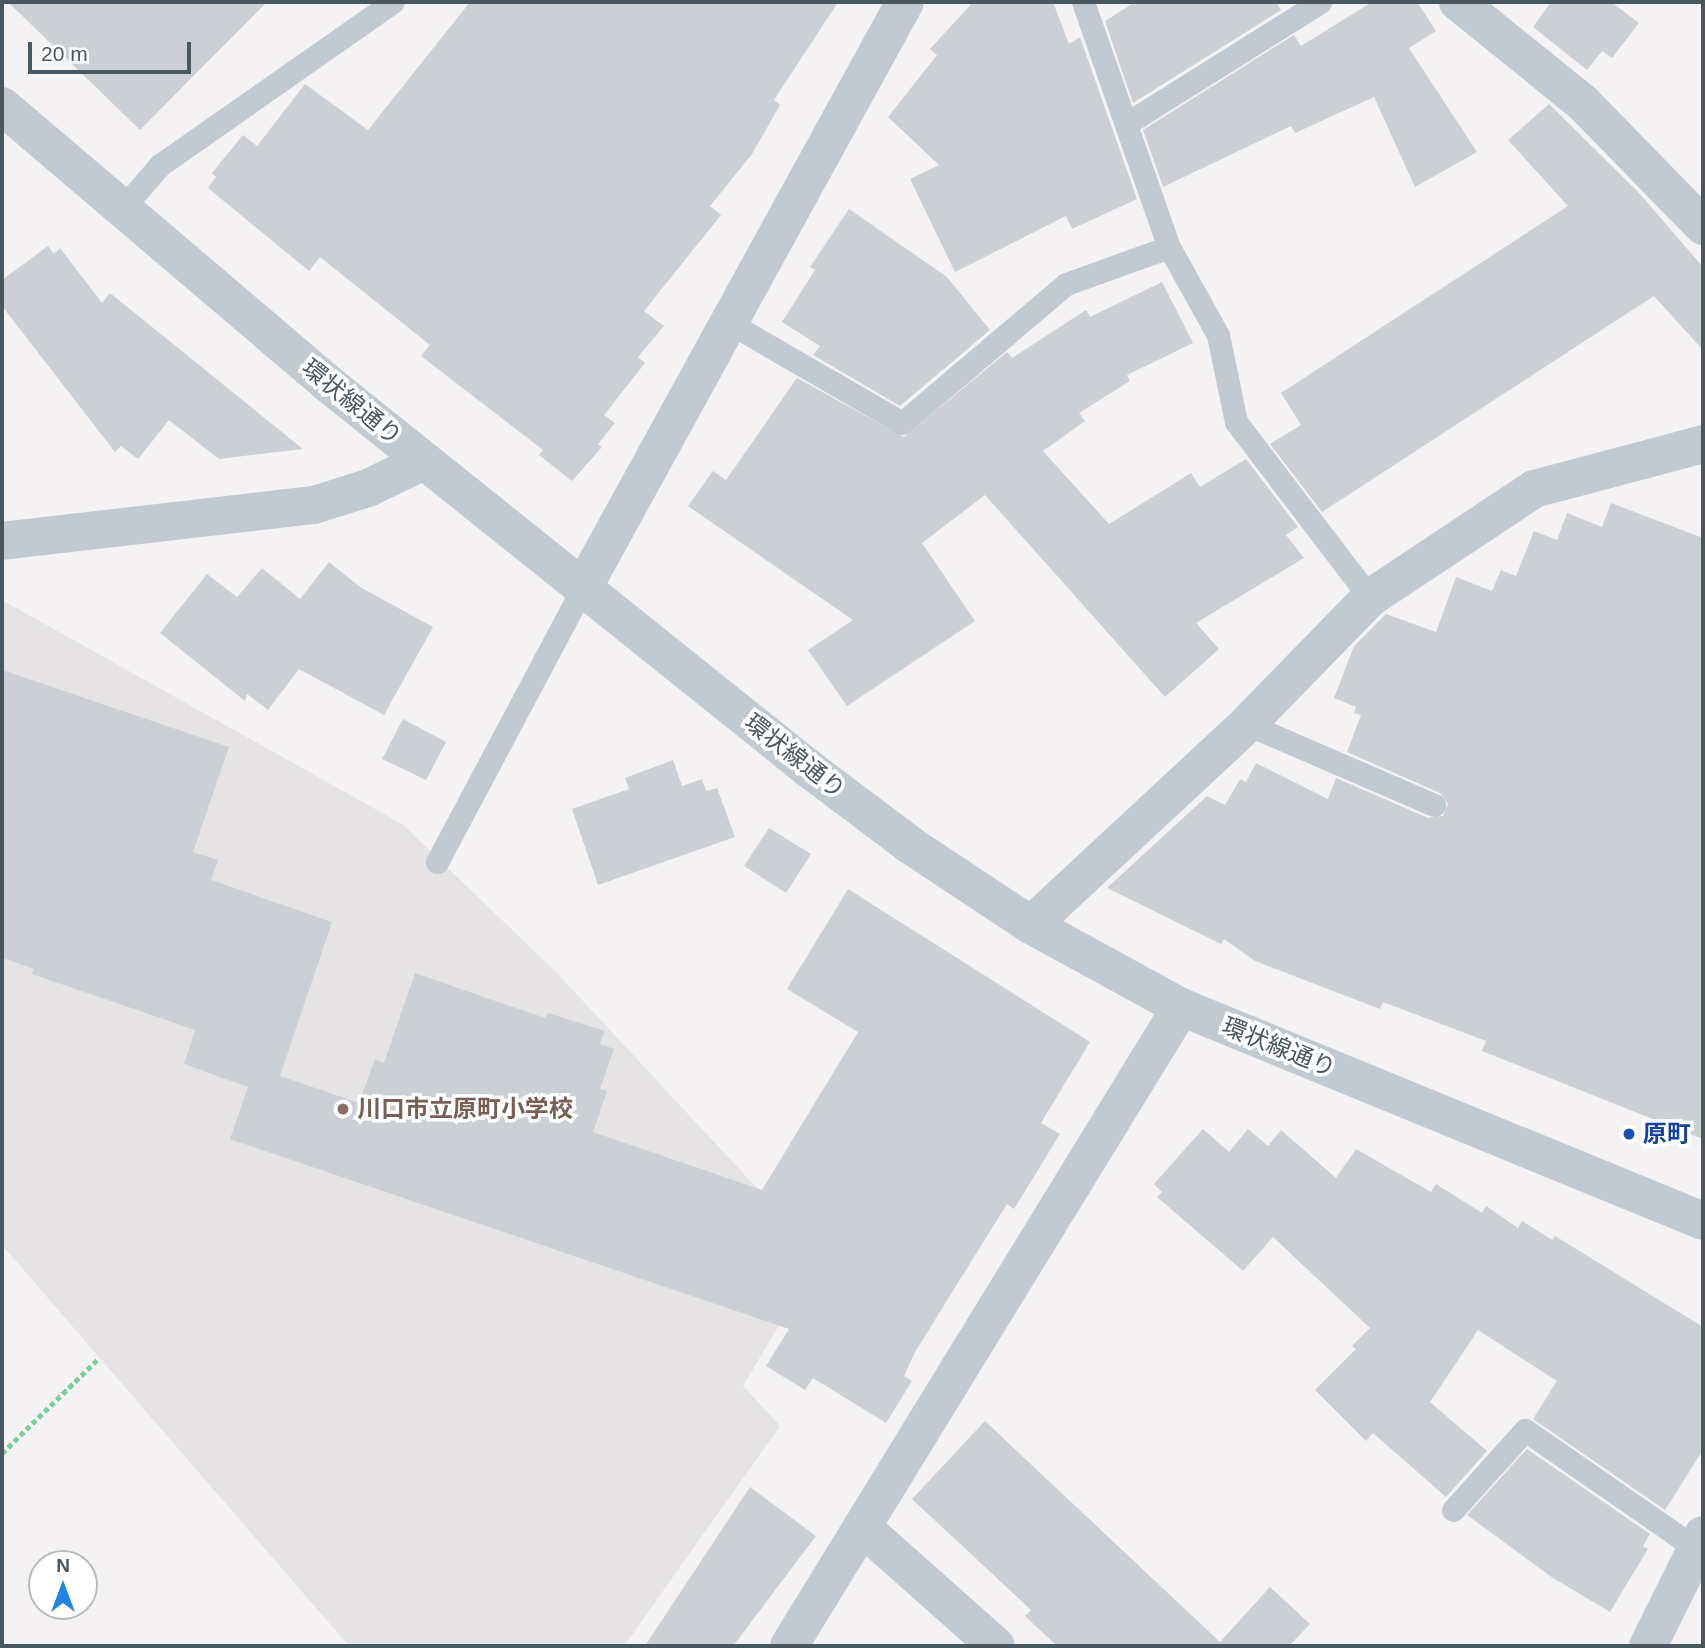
<!DOCTYPE html>
<html>
<head>
<meta charset="utf-8">
<style>
	body { margin:0 }
	#map { position:relative; width:1705px; height:1648px; overflow:hidden; background:#f4f2f2; font-family:Helvetica,"Noto Sans JP",sans-serif }
	div>[style] { position:absolute }
	[style*='--x'] { left:calc(var(--x)*1px); top:calc(var(--y)*1px); width:calc(var(--w)*1px); rotate:calc(var(--a)*1deg) }
	.education>* { inset:0; background:#e5e3e4 }
	.building>* { inset:0; background:#ccd0d4 }
	.path>* { height:4.5px; margin-top:-2.25px; transform-origin:0; background:repeating-linear-gradient(90deg,#7bcd9e 0 5px,transparent 0 8.5px) }
	.service>* { height:23px; margin:-11.5px; padding:0 11.5px; transform-origin:11.5px; border-radius:11.5px; background:#c0cad0 }
	.minor>* { height:38px; margin:-19px; padding:0 19px; transform-origin:19px; border-radius:19px; background:#c0cad0 }
	.tertiary>* { height:38px; margin:-19px; padding:0 19px; transform-origin:19px; border-radius:19px; background:#c0cad0 }
	.dots>* { width:19px; height:19px; translate:-50% -50%; box-sizing:border-box; border:4px solid #fff; border-radius:50% }
	span { translate:-50% -50%; white-space:nowrap; text-align:center; line-height:1.15; -webkit-text-stroke:7px #fff; paint-order:stroke }
	.street-label { font-size:24px; color:#4a575f }
	.education-label { font-size:24px; color:#785e54; font-weight:700 }
	.left { translate:0 -50%; text-align:left }
	.transit-label { font-size:24px; color:#164399; font-weight:700 }
	.frame { position:absolute; inset:0; border:4px solid #4a575f; pointer-events:none }
	.north { position:absolute; left:28px; top:1550px; width:70px; height:70px; box-sizing:border-box; background:#fff; border:2px solid #b7bcbf; border-radius:50%; rotate:0deg; font-size:19px; font-weight:700; line-height:28px; text-align:center; color:#4a575f }
	.north::after { content:''; display:block; margin:auto; width:24px; height:32px; background:#1f84e2; clip-path:polygon(50% 0,100% 100%,50% 72%,0 100%) }
	.scale { position:absolute; left:28px; top:42px; width:163px; height:32px; box-sizing:border-box; border:4px solid #4a575f; border-top:0; padding-left:9px; font-size:21px; line-height:24px; white-space:nowrap; color:#4a575f; -webkit-text-stroke:5px #fff; paint-order:stroke }
</style>
</head>
<body>
<div id="map">
	<div class="education">
		<i style="clip-path:polygon(2px 600px,402px 824px,556px 972px,820px 1256px,743px 1386px,780px 1426px,624px 1646px,349px 1646px,2px 1245px)"></i>
	</div>
	<div class="building">
		<i style="clip-path:polygon(8px 2px,267px 2px,140px 130px)"></i>
		<i style="clip-path:polygon(470px 2px,838px 2px,774px 100px,780px 105px,752px 154px,710px 206px,721px 215px,644px 311px,664px 326px,638px 357px,645px 363px,604px 415px,615px 423px,598px 444px,602px 447px,572px 481px,539px 455px,543px 450px,421px 356px,430px 345px,320px 257px,309px 271px,208px 188px,216px 177px,212px 173px,243px 135px,257px 146px,305px 84px,368px 130px)"></i>
		<i style="clip-path:polygon(973px 2px,1053px 2px,1069px 44px,1080px 37px,1137px 199px,1072px 229px,1066px 216px,955px 272px,910px 179px,939px 165px,888px 117px,937px 55px,930px 49px)"></i>
		<i style="clip-path:polygon(1135px 2px,1276px 2px,1281px 10px,1133px 103px,1105px 21px)"></i>
		<i style="clip-path:polygon(1372px 2px,1417px 2px,1436px 31px,1409px 48px,1477px 152px,1415px 187px,1374px 97px,1295px 133px,1291px 126px,1163px 187px,1143px 130px,1294px 35px,1301px 46px)"></i>
		<i style="clip-path:polygon(1551px 2px,1611px 2px,1639px 23px,1612px 58px,1602px 51px,1587px 70px,1533px 27px)"></i>
		<i style="clip-path:polygon(1549px 104px,1639px 193px,1703px 267px,1703px 350px,1654px 296px,1322px 512px,1270px 444px,1301px 425px,1281px 393px,1568px 206px,1508px 140px)"></i>
		<i style="clip-path:polygon(849px 209px,947px 277px,990px 330px,900px 406px,813px 355px,820px 346px,782px 322px,815px 270px,810px 267px)"></i>
		<i style="clip-path:polygon(48px 246px,54px 254px,60px 248px,102px 303px,110px 293px,303px 449px,219px 459px,169px 420px,138px 459px,121px 446px,115px 452px,2px 306px,2px 280px)"></i>
		<i style="clip-path:polygon(1162px 282px,1193px 343px,1127px 375px,1130px 381px,1079px 413px,1085px 421px,1043px 451px,1109px 524px,1191px 473px,1200px 487px,1246px 459px,1298px 527px,1286px 535px,1304px 558px,1196px 623px,1219px 649px,1165px 697px,985px 495px,922px 543px,975px 621px,847px 706px,808px 650px,853px 620px,688px 506px,713px 471px,726px 480px,797px 378px,904px 437px,1007px 352px,1012px 358px,1086px 310px,1090px 317px)"></i>
		<i style="clip-path:polygon(1611px 503px,1703px 538px,1703px 1139px,1482px 1051px,1486px 1041px,1383px 1002px,1380px 1009px,1255px 961px,1224px 939px,1221px 944px,1107px 888px,1207px 796px,1225px 805px,1240px 779px,1246px 782px,1256px 763px,1328px 799px,1336px 778px,1428px 818px,1443px 816px,1448px 804px,1440px 793px,1347px 752px,1361px 715px,1354px 713px,1356px 707px,1334px 698px,1354px 646px,1386px 614px,1436px 632px,1456px 577px,1492px 591px,1501px 570px,1516px 576px,1534px 531px,1557px 540px,1567px 513px,1602px 527px)"></i>
		<i style="clip-path:polygon(329px 562px,360px 587px,433px 627px,384px 715px,299px 669px,268px 710px,247px 694px,245px 701px,160px 633px,207px 574px,237px 597px,262px 568px,300px 599px)"></i>
		<i style="clip-path:polygon(2px 670px,229px 747px,193px 852px,218px 860px,211px 880px,332px 922px,280px 1076px,359px 1103px,375px 1059px,384px 1063px,415px 973px,545px 1018px,548px 1013px,605px 1031px,600px 1044px,614px 1049px,600px 1089px,607px 1091px,593px 1132px,762px 1190px,858px 1032px,787px 989px,848px 889px,1090px 1042px,1041px 1123px,1060px 1134px,1014px 1209px,1007px 1204px,915px 1352px,904px 1376px,912px 1381px,886px 1423px,813px 1378px,805px 1390px,766px 1366px,789px 1329px,230px 1139px,248px 1087px,184px 1064px,195px 1030px,32px 974px,34px 969px,2px 958px)"></i>
		<i style="clip-path:polygon(403px 719px,446px 742px,426px 780px,382px 759px)"></i>
		<i style="clip-path:polygon(673px 760px,682px 786px,702px 779px,706px 791px,717px 788px,735px 837px,598px 885px,572px 809px,629px 789px,625px 778px)"></i>
		<i style="clip-path:polygon(769px 828px,811px 854px,786px 893px,744px 866px)"></i>
		<i style="clip-path:polygon(1203px 1129px,1229px 1152px,1248px 1129px,1268px 1146px,1281px 1130px,1336px 1178px,1356px 1149px,1431px 1192px,1436px 1184px,1482px 1213px,1486px 1206px,1518px 1228px,1522px 1221px,1552px 1240px,1555px 1236px,1703px 1327px,1703px 1450px,1665px 1510px,1533px 1419px,1557px 1381px,1478px 1330px,1430px 1402px,1487px 1451px,1446px 1497px,1373px 1433px,1366px 1441px,1315px 1390px,1356px 1349px,1352px 1346px,1370px 1328px,1273px 1237px,1243px 1271px,1157px 1197px,1162px 1192px,1154px 1184px)"></i>
		<i style="clip-path:polygon(985px 1421px,1220px 1642px,1270px 1587px,1310px 1624px,1289px 1646px,1057px 1646px,1025px 1616px,1031px 1610px,912px 1499px)"></i>
		<i style="clip-path:polygon(1527px 1449px,1650px 1534px,1643px 1546px,1648px 1549px,1610px 1612px,1553px 1578px,1467px 1515px)"></i>
		<i style="clip-path:polygon(750px 1487px,816px 1536px,733px 1646px,645px 1646px)"></i>
	</div>
	<div class="path">
		<i style="--x:2;--y:1453;--w:136;--a:-44.4"></i>
	</div>
	<div class="service">
		<i style="--x:1083;--y:2;--w:260;--a:70.7"></i>
		<i style="--x:1169;--y:247;--w:101;--a:60.9"></i>
		<i style="--x:1218;--y:335;--w:89;--a:78.3"></i>
		<i style="--x:1236;--y:422;--w:221;--a:52.7"></i>
		<i style="--x:1129;--y:122;--w:226;--a:-32.1"></i>
		<i style="--x:121;--y:210;--w:60;--a:-49.1"></i>
		<i style="--x:160;--y:165;--w:284;--a:-35"></i>
		<i style="--x:728;--y:322;--w:201;--a:30.1"></i>
		<i style="--x:902;--y:423;--w:215;--a:-40.3"></i>
		<i style="--x:1066;--y:284;--w:109;--a:-19.8"></i>
		<i style="--x:1247;--y:724;--w:204;--a:23.4"></i>
		<i style="--x:437;--y:862;--w:313;--a:-62"></i>
		<i style="--x:1453;--y:1510;--w:108;--a:-48"></i>
		<i style="--x:1525;--y:1430;--w:209;--a:34.7"></i>
	</div>
	<div class="minor">
		<i style="--x:1458;--y:2;--w:161;--a:38.9"></i>
		<i style="--x:1583;--y:103;--w:172;--a:45.7"></i>
		<i style="--x:1031;--y:925;--w:295;--a:-42.9"></i>
		<i style="--x:1247;--y:724;--w:176;--a:-45.7"></i>
		<i style="--x:1370;--y:598;--w:197;--a:-33.6"></i>
		<i style="--x:1534;--y:489;--w:175;--a:-14.9"></i>
		<i style="--x:862;--y:1527;--w:179;--a:41.6"></i>
		<i style="--x:789;--y:1646;--w:750;--a:-58.47"></i>
		<i style="--x:1648;--y:1646;--w:124;--a:-63.6"></i>
	</div>
	<div class="tertiary">
		<i style="--x:2;--y:106;--w:426;--a:40.4"></i>
		<i style="--x:326;--y:382;--w:618;--a:38.69"></i>
		<i style="--x:808;--y:768;--w:128;--a:37"></i>
		<i style="--x:910;--y:845;--w:145;--a:33.5"></i>
		<i style="--x:1031;--y:925;--w:171;--a:28.7"></i>
		<i style="--x:1181;--y:1007;--w:564;--a:22.29"></i>
		<i style="--x:2;--y:541;--w:314;--a:-6.6"></i>
		<i style="--x:314;--y:505;--w:57;--a:-17.5"></i>
		<i style="--x:368;--y:488;--w:62;--a:-25.7"></i>
		<i style="--x:584;--y:586;--w:666;--a:-61.2"></i>
	</div>
	<div class="dots">
		<i style="left:343px;top:1109px;background:#8d6e63"></i>
		<i style="left:1629px;top:1134px;background:#1a4fb4"></i>
	</div>
	<div class="street-label">
		<span style="left:352px;top:402px;rotate:39deg">環状線通り</span>
		<span style="left:795px;top:756px;rotate:38deg">環状線通り</span>
		<span style="left:1279px;top:1047px;rotate:22deg">環状線通り</span>
	</div>
	<div class="education-label">
		<span class="left" style="left:357px;top:1109px">川口市立原町小学校</span>
	</div>
	<div class="transit-label">
		<span class="left" style="left:1643px;top:1134px">原町</span>
	</div>
	<div class="frame"></div>
	<div class="north">N</div>
	<div class="scale">20 m</div>
</div>
</body>
</html>
